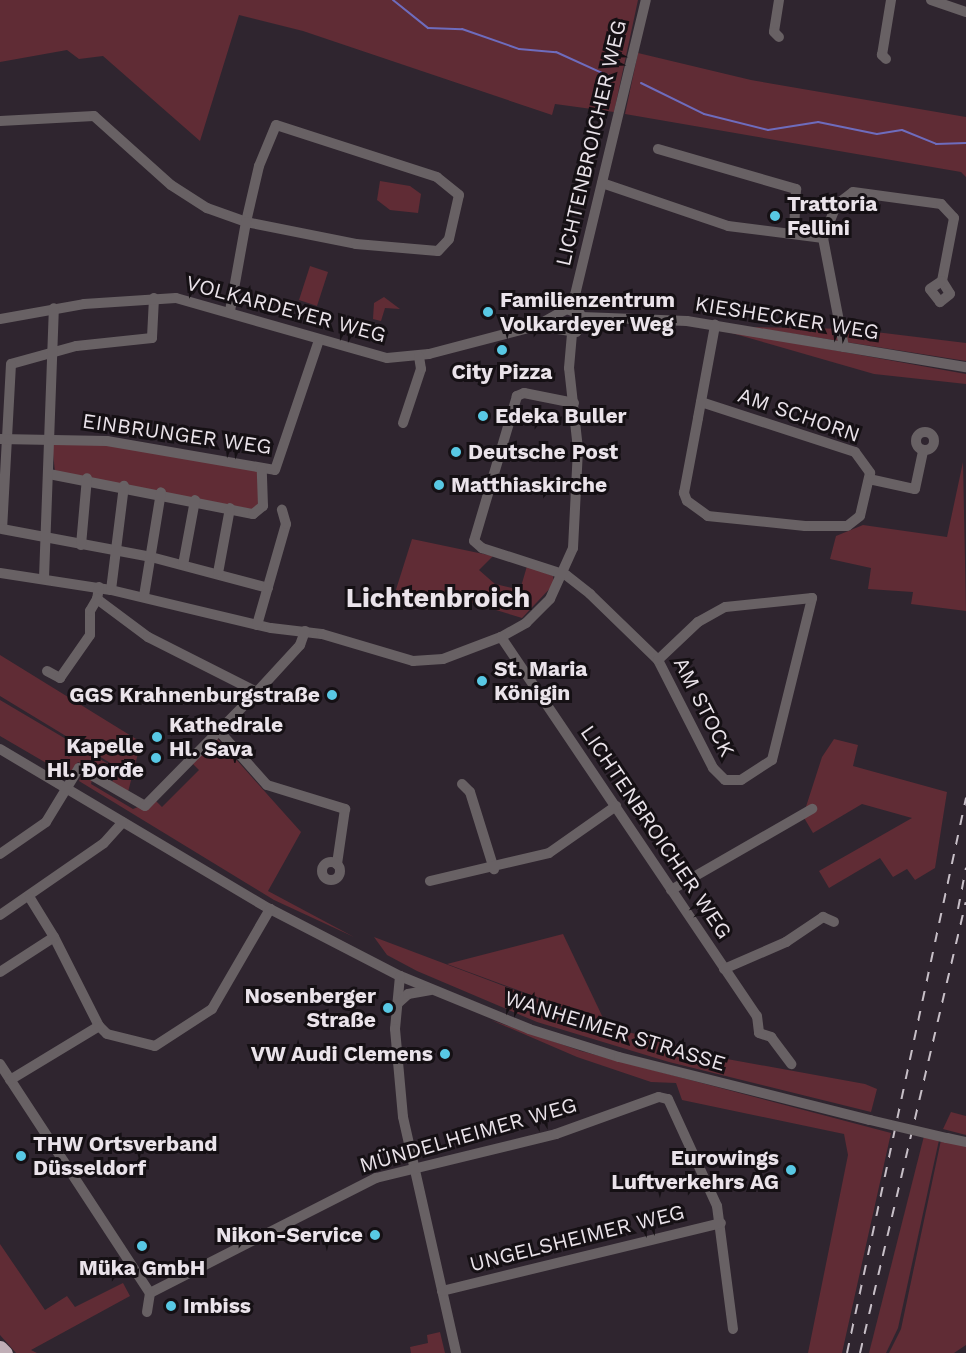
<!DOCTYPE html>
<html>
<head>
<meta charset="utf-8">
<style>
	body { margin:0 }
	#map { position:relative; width:966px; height:1353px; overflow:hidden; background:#2f252f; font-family:"Work Sans",sans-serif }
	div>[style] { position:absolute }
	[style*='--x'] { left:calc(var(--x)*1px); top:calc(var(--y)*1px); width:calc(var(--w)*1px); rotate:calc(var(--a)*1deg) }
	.green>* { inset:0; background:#602c35 }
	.stream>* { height:2px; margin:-1px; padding:0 1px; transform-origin:1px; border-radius:1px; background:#6e6cbd }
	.minor>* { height:10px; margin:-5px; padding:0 5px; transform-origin:5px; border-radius:5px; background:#686164 }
	.minor>.ring { margin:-5px; padding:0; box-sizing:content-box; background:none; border:10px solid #686164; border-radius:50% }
	.highway>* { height:15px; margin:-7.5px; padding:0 7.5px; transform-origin:7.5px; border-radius:7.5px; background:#c0aeb6 }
	.rail>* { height:2px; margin-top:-1px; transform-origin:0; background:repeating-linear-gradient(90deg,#c7bfc7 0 10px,transparent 0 20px) }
	.minor-bridge>* { height:10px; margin:-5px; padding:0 5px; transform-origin:5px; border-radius:5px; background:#686164 }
	.dots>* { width:16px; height:16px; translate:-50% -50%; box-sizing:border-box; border:3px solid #151014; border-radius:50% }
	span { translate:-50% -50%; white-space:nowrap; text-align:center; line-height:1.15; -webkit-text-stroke:6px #151014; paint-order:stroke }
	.street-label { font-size:21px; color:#eae3ea }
	.poi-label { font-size:21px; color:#eae3ea; font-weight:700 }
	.left { translate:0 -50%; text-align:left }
	.right { translate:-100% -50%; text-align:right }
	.district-label { font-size:27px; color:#eae3ea; font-weight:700 }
</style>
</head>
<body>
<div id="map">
	<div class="green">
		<i style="clip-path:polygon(0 0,638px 0,614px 112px,555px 104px,552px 115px,303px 31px,239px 15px,200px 141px,103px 56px,79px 59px,67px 50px,0 62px)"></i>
		<i style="clip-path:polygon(638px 53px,751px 80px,966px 117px,966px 177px,961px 172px,625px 114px)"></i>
		<i style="clip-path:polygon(380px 181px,410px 186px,421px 194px,418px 213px,390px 210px,377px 200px)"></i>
		<i style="clip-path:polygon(310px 266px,328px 272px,317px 306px,299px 300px)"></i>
		<i style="clip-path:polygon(384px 297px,400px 309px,385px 308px,381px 321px,373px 319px,374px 303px)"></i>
		<i style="clip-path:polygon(751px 327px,851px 329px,966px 343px,966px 361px)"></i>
		<i style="clip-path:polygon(721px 330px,966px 374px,966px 384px,874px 374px)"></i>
		<i style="clip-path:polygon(76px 439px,261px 469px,261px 511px,55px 472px,52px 444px)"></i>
		<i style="clip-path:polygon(963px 462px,966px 611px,911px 604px,913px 592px,868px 589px,871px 568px,830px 559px,836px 536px,863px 525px,947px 537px)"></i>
		<i style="clip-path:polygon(412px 539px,493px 556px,479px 570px,495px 584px,520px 590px,527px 566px,553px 576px,554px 584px,522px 618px,453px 597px,434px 599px,430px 610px,393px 599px)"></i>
		<i style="clip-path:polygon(0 655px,141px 742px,128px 792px,112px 782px,117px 773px,112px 764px,0 696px)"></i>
		<i style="clip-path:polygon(0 700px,110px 765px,109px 780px,78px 762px,70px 774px,60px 771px,0 736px)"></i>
		<i style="clip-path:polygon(217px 738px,301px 832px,268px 891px,354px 937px,274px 900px,79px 781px,82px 775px,92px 780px,91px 784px,133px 809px,155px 800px,162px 807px,199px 770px,192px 763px)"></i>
		<i style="clip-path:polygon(834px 739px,858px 745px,853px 766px,947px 792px,935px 868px,915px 880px,907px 869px,893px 877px,880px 858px,829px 888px,819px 871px,912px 818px,862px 804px,813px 833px,803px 816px,822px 757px)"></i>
		<i style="clip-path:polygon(563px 934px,605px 1022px,447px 964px)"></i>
		<i style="clip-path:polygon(374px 937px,621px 1030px,727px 1059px,865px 1084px,877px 1089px,871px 1112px,669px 1062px,537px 1022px,417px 971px,387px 955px)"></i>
		<i style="clip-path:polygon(491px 1020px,581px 1051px,891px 1133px,842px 1353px,808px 1353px,848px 1155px,844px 1134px,682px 1100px,676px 1083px,651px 1082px,577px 1057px)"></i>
		<i style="clip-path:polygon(951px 1112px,966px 1116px,966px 1135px,943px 1129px)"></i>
		<i style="clip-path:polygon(924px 1136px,939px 1140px,898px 1328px,886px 1353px,869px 1353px)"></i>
		<i style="clip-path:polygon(941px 1140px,966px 1146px,966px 1345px,954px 1353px,889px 1353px,901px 1329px)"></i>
		<i style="clip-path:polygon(0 1244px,45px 1310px,67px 1296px,75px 1307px,123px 1283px,130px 1296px,31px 1350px,37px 1353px,16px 1353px,0 1335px)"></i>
		<i style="clip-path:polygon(440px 1332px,445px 1353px,411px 1353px,410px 1347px,428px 1343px,427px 1335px)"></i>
	</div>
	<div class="stream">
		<i style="--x:393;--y:0;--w:45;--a:38.7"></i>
		<i style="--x:428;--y:28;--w:34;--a:2"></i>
		<i style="--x:462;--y:29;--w:60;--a:19.3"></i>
		<i style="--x:519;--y:49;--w:37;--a:5"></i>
		<i style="--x:556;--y:52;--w:60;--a:24.4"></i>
		<i style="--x:641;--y:83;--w:70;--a:26.2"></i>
		<i style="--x:704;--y:114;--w:66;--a:14"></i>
		<i style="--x:768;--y:130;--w:51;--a:-9.1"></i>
		<i style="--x:818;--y:122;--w:60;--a:11.5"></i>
		<i style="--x:877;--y:134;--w:25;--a:-9"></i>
		<i style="--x:902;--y:130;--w:37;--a:22"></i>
		<i style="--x:936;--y:144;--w:30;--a:-2"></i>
	</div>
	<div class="minor">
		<i style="--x:779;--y:0;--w:32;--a:99"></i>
		<i style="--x:774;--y:32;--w:7;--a:45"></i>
		<i style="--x:931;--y:0;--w:37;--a:19"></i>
		<i style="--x:886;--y:59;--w:6;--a:-135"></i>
		<i style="--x:882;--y:55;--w:56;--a:-80.7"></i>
		<i style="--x:0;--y:121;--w:94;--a:-3"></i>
		<i style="--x:94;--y:116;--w:103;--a:41.9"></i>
		<i style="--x:171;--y:185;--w:43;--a:32.6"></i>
		<i style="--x:207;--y:208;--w:41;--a:19.7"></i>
		<i style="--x:246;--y:222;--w:112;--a:11.3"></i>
		<i style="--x:356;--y:244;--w:82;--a:4.9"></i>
		<i style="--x:438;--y:251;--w:16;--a:-47"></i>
		<i style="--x:449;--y:239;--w:45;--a:-77.2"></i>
		<i style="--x:459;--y:195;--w:28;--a:-141"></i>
		<i style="--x:437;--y:177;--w:169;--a:-162.1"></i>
		<i style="--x:276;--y:125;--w:44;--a:112.5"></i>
		<i style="--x:259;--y:166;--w:57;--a:103.1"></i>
		<i style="--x:246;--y:222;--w:90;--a:100.2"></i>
		<i style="--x:658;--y:149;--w:144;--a:16.2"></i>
		<i style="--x:796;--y:189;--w:43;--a:92.7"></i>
		<i style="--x:602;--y:183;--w:133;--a:18.8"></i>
		<i style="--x:728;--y:226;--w:96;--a:7.2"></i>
		<i style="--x:823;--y:238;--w:35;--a:-68"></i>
		<i style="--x:836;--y:205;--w:21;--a:-37"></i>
		<i style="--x:853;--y:192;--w:89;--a:7.8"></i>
		<i style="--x:941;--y:204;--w:19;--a:47"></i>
		<i style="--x:954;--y:218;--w:64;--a:100.8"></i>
		<i style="--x:942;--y:281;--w:15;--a:58"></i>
		<i style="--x:950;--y:294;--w:13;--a:141"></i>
		<i style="--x:940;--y:302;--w:16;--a:-128"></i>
		<i style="--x:930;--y:289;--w:14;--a:-34"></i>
		<i style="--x:823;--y:238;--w:111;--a:79.1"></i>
		<i style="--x:154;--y:298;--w:40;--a:92.9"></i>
		<i style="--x:152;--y:338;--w:76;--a:174"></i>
		<i style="--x:76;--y:346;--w:67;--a:164.5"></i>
		<i style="--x:11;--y:364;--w:165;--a:93.1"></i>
		<i style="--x:2;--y:529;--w:152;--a:10.6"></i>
		<i style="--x:151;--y:557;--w:121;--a:14.8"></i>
		<i style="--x:567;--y:309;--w:16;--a:-60"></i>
		<i style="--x:575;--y:295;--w:303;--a:-76.5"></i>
		<i style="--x:582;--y:317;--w:105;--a:2.2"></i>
		<i style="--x:687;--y:321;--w:283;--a:9.4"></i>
		<i style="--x:0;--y:319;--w:85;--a:-10.1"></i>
		<i style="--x:84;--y:304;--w:92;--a:-3.7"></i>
		<i style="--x:176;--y:298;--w:219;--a:15.9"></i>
		<i style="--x:387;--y:358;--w:42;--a:-5.4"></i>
		<i style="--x:429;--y:354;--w:111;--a:-14.7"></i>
		<i style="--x:536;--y:326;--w:35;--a:-29"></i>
		<i style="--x:567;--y:309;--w:14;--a:21"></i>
		<i style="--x:580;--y:314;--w:13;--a:81"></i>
		<i style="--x:539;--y:326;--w:38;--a:9"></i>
		<i style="--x:701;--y:402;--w:162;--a:18"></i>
		<i style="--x:855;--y:452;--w:26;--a:54"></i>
		<i style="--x:870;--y:473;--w:44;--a:103.1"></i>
		<i style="--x:860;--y:516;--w:16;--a:142"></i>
		<i style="--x:847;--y:526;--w:42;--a:180"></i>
		<i style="--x:805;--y:526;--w:98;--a:-174.1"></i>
		<i style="--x:708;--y:516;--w:26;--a:-144"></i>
		<i style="--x:687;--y:501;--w:9;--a:-111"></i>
		<i style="--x:684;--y:493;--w:76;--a:-79.4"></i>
		<i style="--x:698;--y:418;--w:95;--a:-79.6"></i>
		<i style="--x:574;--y:403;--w:51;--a:-168.7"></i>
		<i style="--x:524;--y:393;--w:8;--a:157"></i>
		<i style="--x:517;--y:396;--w:151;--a:106.5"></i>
		<i style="--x:474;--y:541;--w:11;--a:41"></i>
		<i style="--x:482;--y:548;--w:88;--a:17.8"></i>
		<i style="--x:566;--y:575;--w:31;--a:38"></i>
		<i style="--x:590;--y:594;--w:95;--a:44.1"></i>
		<i style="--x:658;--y:660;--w:121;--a:63"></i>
		<i style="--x:713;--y:768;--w:17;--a:45"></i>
		<i style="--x:725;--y:780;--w:16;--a:0"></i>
		<i style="--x:741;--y:780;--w:37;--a:-33"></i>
		<i style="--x:772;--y:760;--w:167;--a:-76.1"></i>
		<i style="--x:812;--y:598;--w:87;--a:174.1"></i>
		<i style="--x:725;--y:607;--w:31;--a:151"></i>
		<i style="--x:698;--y:622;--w:55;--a:136.5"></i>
		<i style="--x:403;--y:423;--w:57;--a:-71.6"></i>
		<i style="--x:421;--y:369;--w:13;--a:-99"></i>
		<i class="ring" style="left:916px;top:432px;width:8px;height:8px"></i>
		<i style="--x:0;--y:439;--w:107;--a:1.1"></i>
		<i style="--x:107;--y:441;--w:170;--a:9.8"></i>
		<i style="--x:275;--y:470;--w:137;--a:-71.3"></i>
		<i style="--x:49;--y:474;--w:208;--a:11.1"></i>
		<i style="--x:253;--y:514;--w:13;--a:-39"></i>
		<i style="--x:263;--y:506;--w:37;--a:-92"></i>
		<i style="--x:869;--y:479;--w:47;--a:12.3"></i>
		<i style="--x:915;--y:489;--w:40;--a:-78"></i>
		<i style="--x:81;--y:545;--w:67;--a:-84.9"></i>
		<i style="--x:183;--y:565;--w:66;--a:-79.5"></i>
		<i style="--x:0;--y:573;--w:112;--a:8.7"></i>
		<i style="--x:111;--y:590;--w:164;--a:13.4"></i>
		<i style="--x:271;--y:628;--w:51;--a:6.7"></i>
		<i style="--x:322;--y:634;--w:95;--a:16.5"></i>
		<i style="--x:413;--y:661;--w:30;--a:-4"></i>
		<i style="--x:443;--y:659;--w:62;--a:-20.8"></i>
		<i style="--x:501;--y:637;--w:29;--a:-29"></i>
		<i style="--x:526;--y:623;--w:34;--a:-45"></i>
		<i style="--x:550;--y:599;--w:56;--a:-65.7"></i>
		<i style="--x:573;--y:548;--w:99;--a:-87.1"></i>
		<i style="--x:578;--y:449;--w:81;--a:-96.3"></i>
		<i style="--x:569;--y:368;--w:34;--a:-85"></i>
		<i style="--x:218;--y:573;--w:66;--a:-79.5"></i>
		<i style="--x:44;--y:578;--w:270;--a:-87.9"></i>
		<i style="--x:99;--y:587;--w:12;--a:99"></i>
		<i style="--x:97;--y:599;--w:64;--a:36.7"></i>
		<i style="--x:148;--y:637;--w:122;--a:26.8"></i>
		<i style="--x:257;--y:692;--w:64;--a:-47.5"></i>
		<i style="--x:300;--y:645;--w:15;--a:-70"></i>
		<i style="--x:111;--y:590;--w:105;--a:-82.9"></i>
		<i style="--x:144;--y:596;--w:105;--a:-80.7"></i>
		<i style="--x:257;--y:625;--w:105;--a:-74"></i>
		<i style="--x:286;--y:524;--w:15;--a:-106"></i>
		<i style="--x:501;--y:637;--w:457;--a:56"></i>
		<i style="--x:757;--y:1016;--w:17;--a:83"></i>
		<i style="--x:759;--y:1033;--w:13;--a:18"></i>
		<i style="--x:771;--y:1037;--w:34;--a:53"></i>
		<i style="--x:47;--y:671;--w:15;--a:28"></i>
		<i style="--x:60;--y:678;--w:52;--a:-55.1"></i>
		<i style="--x:90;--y:635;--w:24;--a:-90"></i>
		<i style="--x:90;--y:611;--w:14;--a:-60"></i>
		<i style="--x:219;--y:731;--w:72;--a:48.4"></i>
		<i style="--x:267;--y:785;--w:82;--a:17.1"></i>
		<i style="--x:345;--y:809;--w:56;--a:98.3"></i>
		<i style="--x:0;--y:749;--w:314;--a:30.7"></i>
		<i style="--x:270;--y:909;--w:146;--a:27.3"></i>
		<i style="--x:400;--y:976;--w:139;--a:22.3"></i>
		<i style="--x:529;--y:1029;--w:94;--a:17.3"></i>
		<i style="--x:619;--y:1057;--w:259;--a:14.1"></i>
		<i style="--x:462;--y:784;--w:11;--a:45"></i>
		<i style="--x:470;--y:792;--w:81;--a:72.7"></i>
		<i style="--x:0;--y:854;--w:56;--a:-34.8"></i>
		<i style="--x:46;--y:822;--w:63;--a:-58.6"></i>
		<i style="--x:79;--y:768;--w:76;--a:29.9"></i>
		<i style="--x:145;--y:806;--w:160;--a:-45.5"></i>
		<i class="ring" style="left:322px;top:862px;width:8px;height:8px"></i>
		<i style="--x:430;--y:881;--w:122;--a:-13.2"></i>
		<i style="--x:549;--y:853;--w:82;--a:-35"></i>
		<i style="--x:671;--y:890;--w:163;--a:-29.9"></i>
		<i style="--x:0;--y:915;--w:126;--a:-34.7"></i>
		<i style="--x:104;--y:843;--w:28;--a:-48"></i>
		<i style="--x:54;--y:937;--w:100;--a:63.2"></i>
		<i style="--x:99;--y:1026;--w:11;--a:45"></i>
		<i style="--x:107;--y:1034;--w:49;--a:14"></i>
		<i style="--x:155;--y:1046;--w:68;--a:-33"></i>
		<i style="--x:212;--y:1009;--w:116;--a:-59.9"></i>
		<i style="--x:724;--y:969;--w:68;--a:-23.5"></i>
		<i style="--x:786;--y:942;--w:45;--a:-34"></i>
		<i style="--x:823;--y:917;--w:12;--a:24"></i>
		<i style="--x:0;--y:972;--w:64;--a:-32.9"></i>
		<i style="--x:54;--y:937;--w:46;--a:-121.6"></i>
		<i style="--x:400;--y:976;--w:53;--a:95.4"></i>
		<i style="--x:395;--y:1029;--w:88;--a:84.8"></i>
		<i style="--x:403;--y:1117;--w:242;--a:77.3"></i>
		<i style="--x:397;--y:1004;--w:15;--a:-42"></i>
		<i style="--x:408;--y:994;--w:23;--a:-10"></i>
		<i style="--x:0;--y:1064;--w:274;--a:56.8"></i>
		<i style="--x:150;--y:1293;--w:254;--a:-27"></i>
		<i style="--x:376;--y:1178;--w:185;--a:-13.7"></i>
		<i style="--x:556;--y:1134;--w:109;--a:-19.8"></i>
		<i style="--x:659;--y:1097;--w:9;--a:13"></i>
		<i style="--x:668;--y:1099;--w:118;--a:65.4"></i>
		<i style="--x:717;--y:1206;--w:124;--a:82.6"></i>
		<i style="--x:10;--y:1080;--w:104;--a:-31.2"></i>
		<i style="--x:947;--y:1138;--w:19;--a:12"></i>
		<i style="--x:442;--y:1291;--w:287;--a:-13.7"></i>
		<i style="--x:147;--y:1312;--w:19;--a:-81"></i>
	</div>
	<div class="highway">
		<i style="--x:0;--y:1348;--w:7;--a:45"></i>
	</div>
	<div class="rail">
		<i style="--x:958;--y:909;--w:42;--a:-79"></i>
		<i style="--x:847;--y:1353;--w:568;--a:-77.9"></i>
		<i style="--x:860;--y:1353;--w:463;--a:-76.8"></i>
	</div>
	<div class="minor-bridge">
		<i style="--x:870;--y:1120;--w:79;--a:13.2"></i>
	</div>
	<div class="dots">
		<i style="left:775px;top:216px;background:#58c8e4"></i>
		<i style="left:488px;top:312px;background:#58c8e4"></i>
		<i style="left:502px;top:350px;background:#58c8e4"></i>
		<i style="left:483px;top:416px;background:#58c8e4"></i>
		<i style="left:456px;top:452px;background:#58c8e4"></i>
		<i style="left:439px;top:485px;background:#58c8e4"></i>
		<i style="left:482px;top:681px;background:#58c8e4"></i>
		<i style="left:332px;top:695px;background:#58c8e4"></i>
		<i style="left:157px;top:737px;background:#58c8e4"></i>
		<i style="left:156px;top:758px;background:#58c8e4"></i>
		<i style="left:388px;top:1008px;background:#58c8e4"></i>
		<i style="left:445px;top:1054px;background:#58c8e4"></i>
		<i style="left:21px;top:1156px;background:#58c8e4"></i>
		<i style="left:791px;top:1170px;background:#58c8e4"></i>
		<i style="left:375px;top:1235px;background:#58c8e4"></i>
		<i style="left:142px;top:1246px;background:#58c8e4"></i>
		<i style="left:171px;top:1306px;background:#58c8e4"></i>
	</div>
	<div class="street-label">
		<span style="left:591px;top:143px;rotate:-77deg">LICHTENBROICHER WEG</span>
		<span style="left:286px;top:309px;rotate:15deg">VOLKARDEYER WEG</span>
		<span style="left:787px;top:318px;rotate:9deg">KIESHECKER WEG</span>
		<span style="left:799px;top:415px;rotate:19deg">AM SCHORN</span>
		<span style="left:177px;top:434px;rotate:8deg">EINBRUNGER WEG</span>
		<span style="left:704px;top:707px;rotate:63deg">AM STOCK</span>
		<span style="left:656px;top:832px;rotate:56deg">LICHTENBROICHER WEG</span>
		<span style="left:615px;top:1031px;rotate:17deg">WANHEIMER STRASSE</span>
		<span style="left:468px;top:1135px;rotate:-16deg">MÜNDELHEIMER WEG</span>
		<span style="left:577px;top:1238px;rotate:-14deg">UNGELSHEIMER WEG</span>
	</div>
	<div class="poi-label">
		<span class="left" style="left:787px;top:216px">Trattoria<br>Fellini</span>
		<span class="left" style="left:500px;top:312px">Familienzentrum<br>Volkardeyer Weg</span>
		<span style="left:502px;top:372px">City Pizza</span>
		<span class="left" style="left:495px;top:416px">Edeka Buller</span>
		<span class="left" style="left:468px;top:452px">Deutsche Post</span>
		<span class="left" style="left:451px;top:485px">Matthiaskirche</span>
		<span class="left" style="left:494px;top:681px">St. Maria<br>Königin</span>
		<span class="right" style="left:320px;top:695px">GGS Krahnenburgstraße</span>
		<span class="left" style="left:169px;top:737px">Kathedrale<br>Hl. Sava</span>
		<span class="right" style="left:144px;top:758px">Kapelle<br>Hl. Đorđe</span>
		<span class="right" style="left:376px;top:1008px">Nosenberger<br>Straße</span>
		<span class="right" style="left:433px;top:1054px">VW Audi Clemens</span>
		<span class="left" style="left:33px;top:1156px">THW Ortsverband<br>Düsseldorf</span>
		<span class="right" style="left:779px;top:1170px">Eurowings<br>Luftverkehrs AG</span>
		<span class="right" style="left:363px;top:1235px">Nikon-Service</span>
		<span style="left:142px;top:1268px">Müka GmbH</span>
		<span class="left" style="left:183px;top:1306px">Imbiss</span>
	</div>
	<div class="district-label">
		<span style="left:438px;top:599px">Lichtenbroich</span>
	</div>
</div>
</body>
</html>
